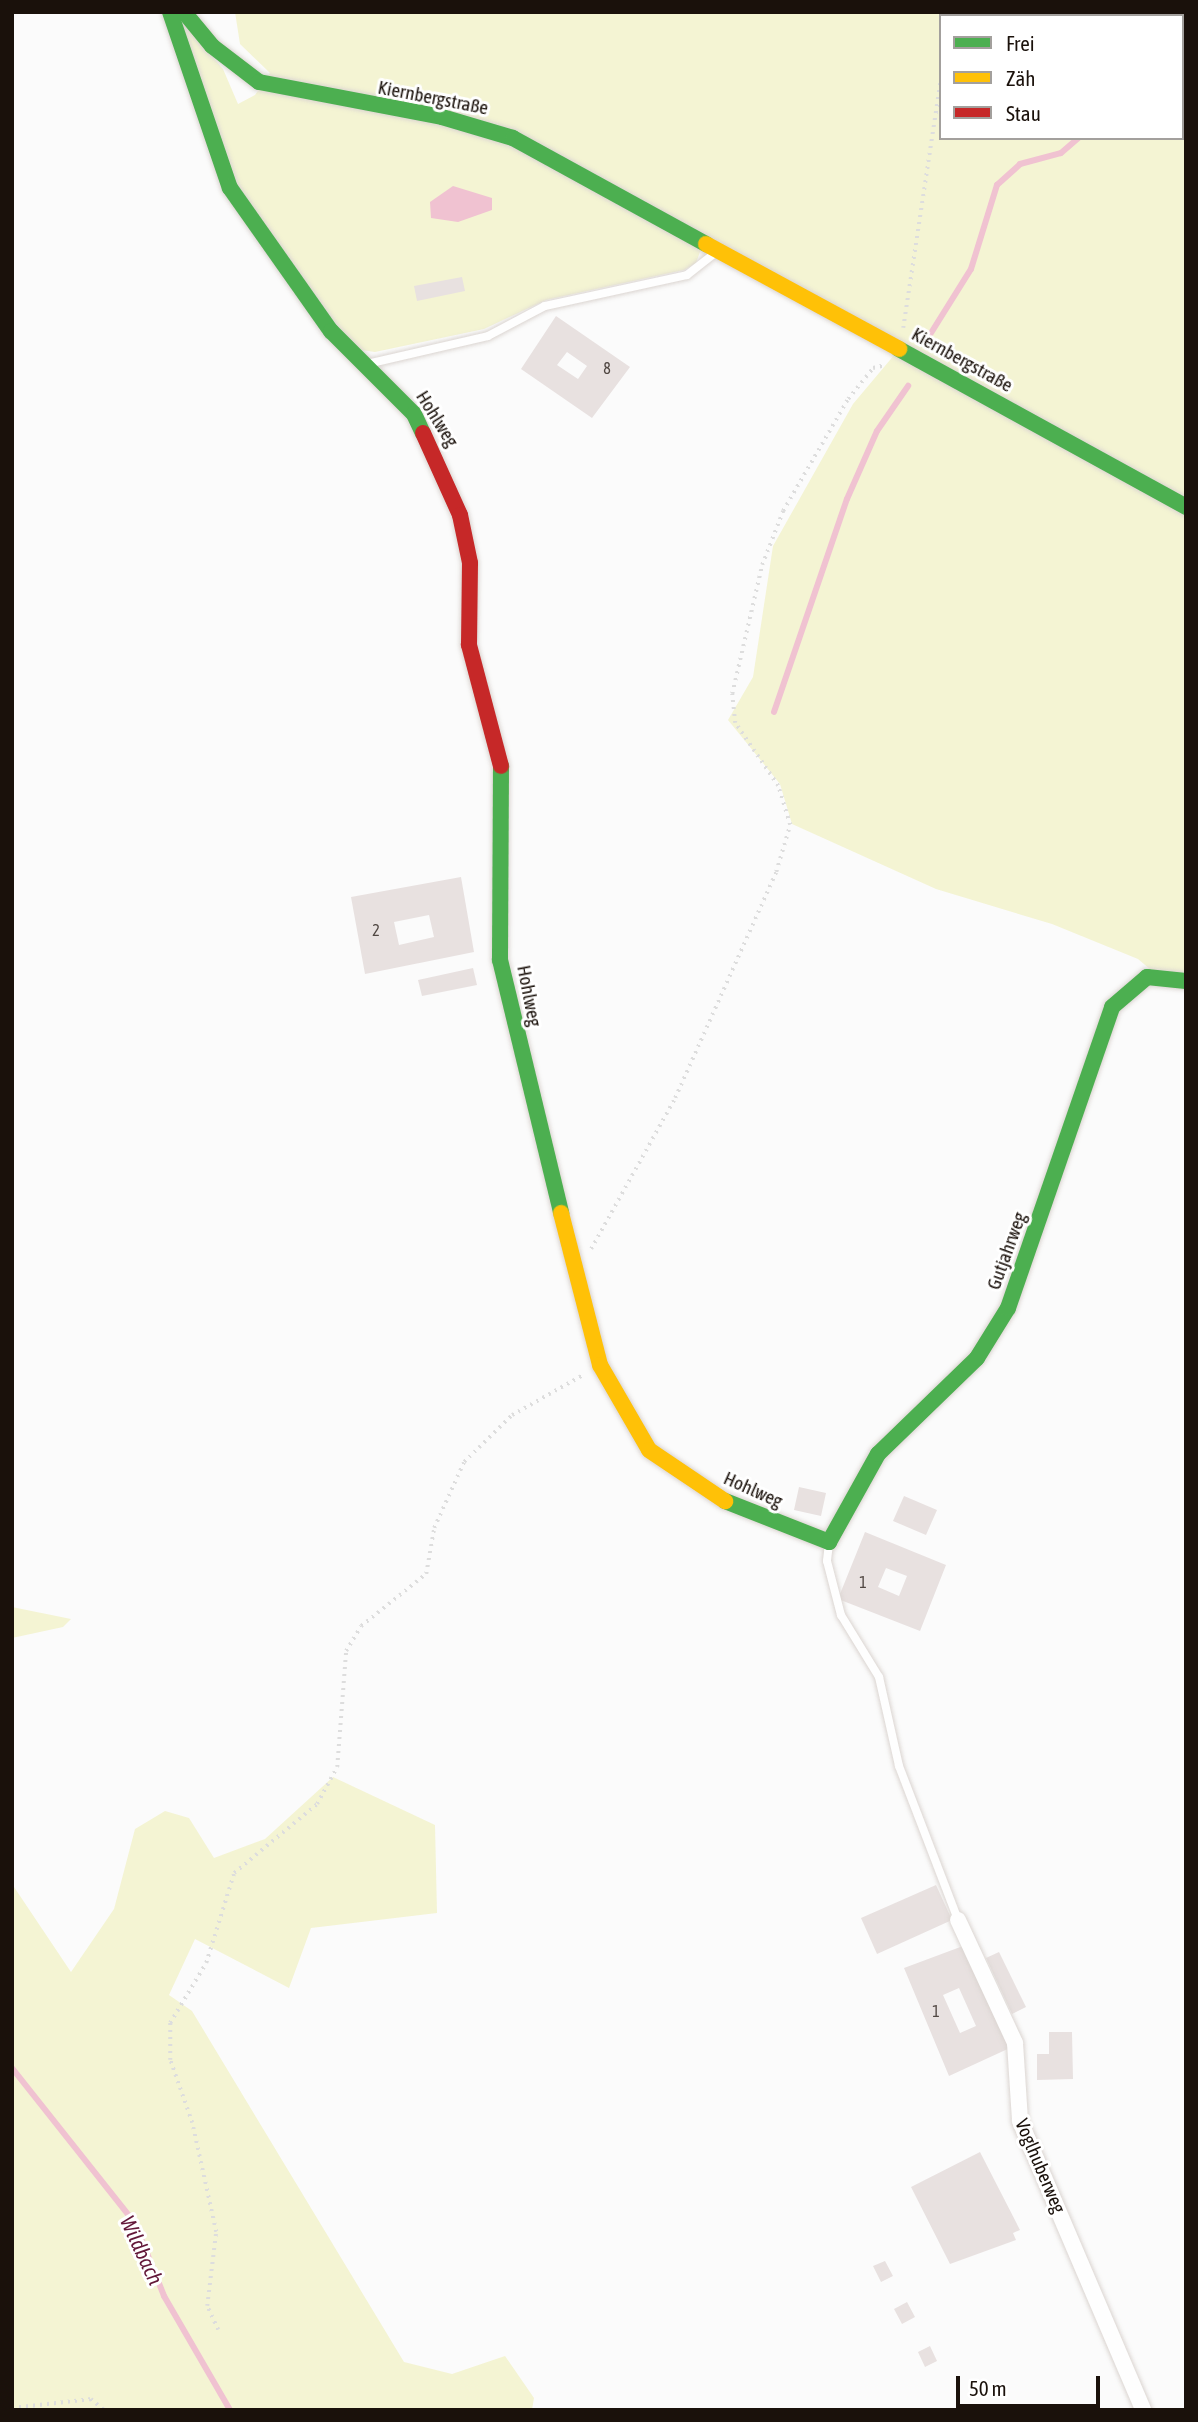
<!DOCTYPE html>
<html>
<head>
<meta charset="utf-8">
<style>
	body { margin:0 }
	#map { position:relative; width:1198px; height:2422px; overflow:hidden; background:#fbfbfb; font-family:"Asap Condensed",sans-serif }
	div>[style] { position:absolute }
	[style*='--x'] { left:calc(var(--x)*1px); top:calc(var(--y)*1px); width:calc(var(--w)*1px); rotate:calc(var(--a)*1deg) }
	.green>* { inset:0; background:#f4f4d3 }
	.water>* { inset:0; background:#f0c2d1 }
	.stream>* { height:6px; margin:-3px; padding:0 3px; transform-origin:3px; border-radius:3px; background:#f0c2d1 }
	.building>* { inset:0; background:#e8e1e0 }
	.path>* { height:3.5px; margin-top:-1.75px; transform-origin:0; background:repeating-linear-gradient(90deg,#ddd 0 2px,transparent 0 7px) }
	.roads { filter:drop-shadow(0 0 2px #dbd5d1) drop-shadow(0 0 2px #dbd5d1) }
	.lane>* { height:8px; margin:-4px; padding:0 4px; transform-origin:4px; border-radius:4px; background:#fefefe }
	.street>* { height:16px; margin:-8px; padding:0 8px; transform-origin:8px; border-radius:8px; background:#fefefe }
	.fast>* { height:16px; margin:-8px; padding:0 8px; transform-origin:8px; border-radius:8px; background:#4caf50 }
	.slow>* { height:16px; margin:-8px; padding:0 8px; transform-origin:8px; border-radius:8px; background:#ffc107 }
	.jam>* { height:16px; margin:-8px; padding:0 8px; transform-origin:8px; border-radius:8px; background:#c62828 }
	span { translate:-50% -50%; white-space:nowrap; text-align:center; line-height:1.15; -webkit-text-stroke:6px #fff; paint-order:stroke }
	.number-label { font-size:16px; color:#504742 }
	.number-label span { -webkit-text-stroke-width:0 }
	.street-label { font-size:19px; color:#1a110b }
	.water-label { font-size:21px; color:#631839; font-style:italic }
	.frame { position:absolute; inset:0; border:14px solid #1a110b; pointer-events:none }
	.legend { position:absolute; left:939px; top:14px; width:245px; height:126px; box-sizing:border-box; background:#fff; border:2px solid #a3a09d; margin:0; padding:9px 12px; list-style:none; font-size:21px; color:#1a110b }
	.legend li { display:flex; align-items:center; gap:14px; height:35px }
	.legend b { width:35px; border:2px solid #a3a09d }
	.scale { position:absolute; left:956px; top:2376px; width:144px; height:32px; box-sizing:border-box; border:4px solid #1a110b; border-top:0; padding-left:9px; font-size:21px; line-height:24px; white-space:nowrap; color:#1a110b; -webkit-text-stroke:5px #fff; paint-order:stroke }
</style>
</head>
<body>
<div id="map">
	<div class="green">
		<i style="clip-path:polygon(evenodd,235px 12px,1186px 12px,1186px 975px,1151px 970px,1138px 959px,1052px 924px,936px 889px,792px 824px,780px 784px,728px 720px,753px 677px,773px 546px,853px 404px,895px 354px,701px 249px,696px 263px,684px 270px,546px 300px,484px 329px,375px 352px,354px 349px,234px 182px,179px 18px,223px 69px,238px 104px,255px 95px,270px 73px,240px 44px,235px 12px,941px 16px,1182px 16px,1182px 138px,941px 138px,941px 16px)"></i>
		<i style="clip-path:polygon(12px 1607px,71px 1619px,63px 1627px,12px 1638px)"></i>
		<i style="clip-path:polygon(333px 1777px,435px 1825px,437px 1913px,311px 1928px,289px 1988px,195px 1939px,169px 1995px,192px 2011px,404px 2362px,452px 2374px,505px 2356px,534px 2398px,532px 2410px,12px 2410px,12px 1884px,71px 1972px,114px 1909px,135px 1829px,165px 1811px,189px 1818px,214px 1858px,265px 1839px)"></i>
	</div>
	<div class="water">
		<i style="clip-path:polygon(453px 186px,492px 198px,492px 210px,458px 222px,431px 218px,430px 202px)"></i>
	</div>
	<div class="stream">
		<i style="--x:1127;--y:12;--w:4;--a:90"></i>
		<i style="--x:931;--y:333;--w:75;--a:-58"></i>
		<i style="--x:971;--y:269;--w:88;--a:-72.8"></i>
		<i style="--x:997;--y:185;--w:31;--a:-42"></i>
		<i style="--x:1020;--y:164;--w:42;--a:-15"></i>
		<i style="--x:1061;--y:153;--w:23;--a:-41"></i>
		<i style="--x:774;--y:712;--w:225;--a:-71.1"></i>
		<i style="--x:847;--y:499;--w:74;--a:-66.2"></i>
		<i style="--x:877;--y:431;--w:55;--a:-55.4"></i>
		<i style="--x:12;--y:2068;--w:198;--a:51.6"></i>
		<i style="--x:135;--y:2223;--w:79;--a:68.3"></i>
		<i style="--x:164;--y:2296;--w:132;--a:59.9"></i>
	</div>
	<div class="building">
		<i style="clip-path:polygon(462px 277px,465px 291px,417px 301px,414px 286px)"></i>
		<i style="clip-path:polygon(evenodd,556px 316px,630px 367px,592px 418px,521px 369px,556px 316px,567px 352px,587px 366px,578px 379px,557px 365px,567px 352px)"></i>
		<i style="clip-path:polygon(evenodd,461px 877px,474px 952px,365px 974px,351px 897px,461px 877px,429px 915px,434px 937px,399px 945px,394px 922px,429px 915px)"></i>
		<i style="clip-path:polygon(473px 968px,477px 985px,422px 996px,418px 980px)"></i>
		<i style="clip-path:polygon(799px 1487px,826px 1493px,821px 1516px,794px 1510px)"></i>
		<i style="clip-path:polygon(904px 1496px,937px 1510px,926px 1535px,893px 1521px)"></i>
		<i style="clip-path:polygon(evenodd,865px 1532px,946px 1565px,920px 1631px,838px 1599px,865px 1532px,886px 1568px,907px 1576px,899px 1596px,878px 1587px,886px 1568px)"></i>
		<i style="clip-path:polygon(936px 1885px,952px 1920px,877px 1954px,861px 1918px)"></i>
		<i style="clip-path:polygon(evenodd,963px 1946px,1012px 2047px,949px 2076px,904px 1968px,963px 1946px,959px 1988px,976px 2026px,960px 2033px,943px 1995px,959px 1988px)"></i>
		<i style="clip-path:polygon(999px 1952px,1026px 2007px,1012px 2014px,986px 1958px)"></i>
		<i style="clip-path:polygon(1049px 2032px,1072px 2032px,1073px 2079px,1037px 2080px,1037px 2054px,1049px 2054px)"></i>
		<i style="clip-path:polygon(980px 2152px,1020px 2230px,1013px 2233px,1016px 2240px,950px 2264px,911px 2187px)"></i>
		<i style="clip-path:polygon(885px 2261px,893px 2276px,881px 2282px,873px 2266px)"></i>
		<i style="clip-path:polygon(907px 2302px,915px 2317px,902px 2324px,894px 2309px)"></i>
		<i style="clip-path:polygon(930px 2346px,937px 2361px,925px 2367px,918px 2352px)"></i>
	</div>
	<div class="path">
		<i style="--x:951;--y:16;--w:4;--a:-76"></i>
		<i style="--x:903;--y:328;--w:253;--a:-81.4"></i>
		<i style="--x:591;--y:1249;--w:173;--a:-60.9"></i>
		<i style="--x:675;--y:1098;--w:248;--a:-65.9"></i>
		<i style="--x:776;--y:872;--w:49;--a:-73.4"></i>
		<i style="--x:790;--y:825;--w:41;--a:-107.1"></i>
		<i style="--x:778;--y:786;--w:76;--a:-124.3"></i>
		<i style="--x:735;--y:723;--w:29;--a:-96"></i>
		<i style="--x:732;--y:694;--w:132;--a:-76.9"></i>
		<i style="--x:762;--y:565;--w:58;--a:-68.7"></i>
		<i style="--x:783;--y:511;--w:129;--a:-59.9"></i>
		<i style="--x:848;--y:399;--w:40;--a:-51"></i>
		<i style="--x:873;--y:368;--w:13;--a:-13"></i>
		<i style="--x:218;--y:2330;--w:26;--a:-115"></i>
		<i style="--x:207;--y:2306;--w:75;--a:-83.1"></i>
		<i style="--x:216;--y:2232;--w:112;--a:-102.4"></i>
		<i style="--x:192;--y:2123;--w:67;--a:-109.2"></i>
		<i style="--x:170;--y:2060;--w:37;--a:-90"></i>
		<i style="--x:170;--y:2023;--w:70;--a:-59"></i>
		<i style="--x:206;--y:1963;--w:94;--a:-72.7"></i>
		<i style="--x:234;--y:1873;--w:108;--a:-39.7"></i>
		<i style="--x:317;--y:1804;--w:42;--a:-61.6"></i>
		<i style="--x:337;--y:1767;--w:116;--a:-85.6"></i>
		<i style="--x:346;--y:1651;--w:29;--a:-59"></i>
		<i style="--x:361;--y:1626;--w:83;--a:-38.7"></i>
		<i style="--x:426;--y:1574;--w:47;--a:-80.1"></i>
		<i style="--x:434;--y:1528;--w:72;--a:-65.6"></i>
		<i style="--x:464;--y:1462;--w:67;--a:-44.4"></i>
		<i style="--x:512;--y:1415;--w:81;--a:-29.4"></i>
		<i style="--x:12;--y:2408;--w:80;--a:-6.5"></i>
		<i style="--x:91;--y:2399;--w:17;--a:40"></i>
	</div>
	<div class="roads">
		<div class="lane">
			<i style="--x:367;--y:364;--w:124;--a:-13"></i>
			<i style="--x:488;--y:336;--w:64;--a:-27.8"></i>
			<i style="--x:545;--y:306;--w:145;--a:-12.3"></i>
			<i style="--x:687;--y:275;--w:37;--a:-38"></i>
			<i style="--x:829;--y:1544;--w:17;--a:97"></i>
			<i style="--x:827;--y:1561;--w:56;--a:75.5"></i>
			<i style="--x:841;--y:1615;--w:73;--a:58.5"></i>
			<i style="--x:879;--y:1677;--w:91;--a:77.3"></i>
			<i style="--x:899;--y:1766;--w:165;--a:69"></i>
		</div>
		<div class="street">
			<i style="--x:958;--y:1920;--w:136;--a:65.1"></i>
			<i style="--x:1015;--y:2043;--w:78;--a:86.3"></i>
			<i style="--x:1020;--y:2121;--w:314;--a:66.9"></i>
		</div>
		<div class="fast">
			<i style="--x:170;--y:12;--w:186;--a:71.2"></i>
			<i style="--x:230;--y:188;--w:175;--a:54.8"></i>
			<i style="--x:331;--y:331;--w:117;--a:45"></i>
			<i style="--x:414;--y:414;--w:21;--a:65"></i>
			<i style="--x:184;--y:12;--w:44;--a:50.5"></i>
			<i style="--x:212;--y:46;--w:59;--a:37.5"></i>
			<i style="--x:259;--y:82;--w:186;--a:10.8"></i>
			<i style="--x:442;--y:117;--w:74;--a:16.5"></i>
			<i style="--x:513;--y:138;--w:220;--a:28.8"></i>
			<i style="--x:899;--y:349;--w:328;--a:28.8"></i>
			<i style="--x:501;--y:766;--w:194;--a:90.3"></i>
			<i style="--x:500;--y:960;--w:260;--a:76.4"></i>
			<i style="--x:725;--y:1501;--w:112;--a:21.5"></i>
			<i style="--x:829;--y:1542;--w:101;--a:-60.9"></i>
			<i style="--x:878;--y:1454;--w:138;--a:-44.1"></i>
			<i style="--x:977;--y:1358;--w:59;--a:-58.2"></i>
			<i style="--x:1008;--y:1308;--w:318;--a:-70.9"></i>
			<i style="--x:1112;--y:1007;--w:46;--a:-40.6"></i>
			<i style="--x:1147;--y:977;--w:39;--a:6"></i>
		</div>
		<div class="slow">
			<i style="--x:706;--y:244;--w:220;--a:28.5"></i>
			<i style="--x:561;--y:1213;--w:157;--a:75.6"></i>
			<i style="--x:600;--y:1365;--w:98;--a:60"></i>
			<i style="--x:649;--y:1450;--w:92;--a:33.9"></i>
		</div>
		<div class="jam">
			<i style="--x:423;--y:433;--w:90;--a:65.7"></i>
			<i style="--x:460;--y:515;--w:49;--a:78.2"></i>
			<i style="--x:470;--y:563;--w:82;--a:90.7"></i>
			<i style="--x:469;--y:645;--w:125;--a:75.2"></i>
		</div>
	</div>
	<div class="number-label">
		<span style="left:607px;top:368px">8</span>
		<span style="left:376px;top:930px">2</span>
		<span style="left:863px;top:1582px">1</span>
		<span style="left:936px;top:2011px">1</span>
	</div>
	<div class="street-label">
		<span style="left:433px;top:98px;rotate:11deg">Kiernbergstraße</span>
		<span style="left:962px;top:360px;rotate:29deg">Kiernbergstraße</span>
		<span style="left:437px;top:419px;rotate:58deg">Hohlweg</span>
		<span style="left:529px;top:996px;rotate:79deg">Hohlweg</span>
		<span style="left:1007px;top:1251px;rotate:-70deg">Gutjahrweg</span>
		<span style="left:753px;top:1490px;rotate:24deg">Hohlweg</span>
		<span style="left:1040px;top:2166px;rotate:67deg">Voglhuberweg</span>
	</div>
	<div class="water-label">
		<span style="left:142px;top:2250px;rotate:65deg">Wildbach</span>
	</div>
	<div class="frame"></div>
	<ul class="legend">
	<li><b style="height:9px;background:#4caf50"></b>Frei</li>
	<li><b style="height:9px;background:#ffc107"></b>Zäh</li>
	<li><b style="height:9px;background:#c62828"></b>Stau</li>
	</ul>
	<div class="scale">50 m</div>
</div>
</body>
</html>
